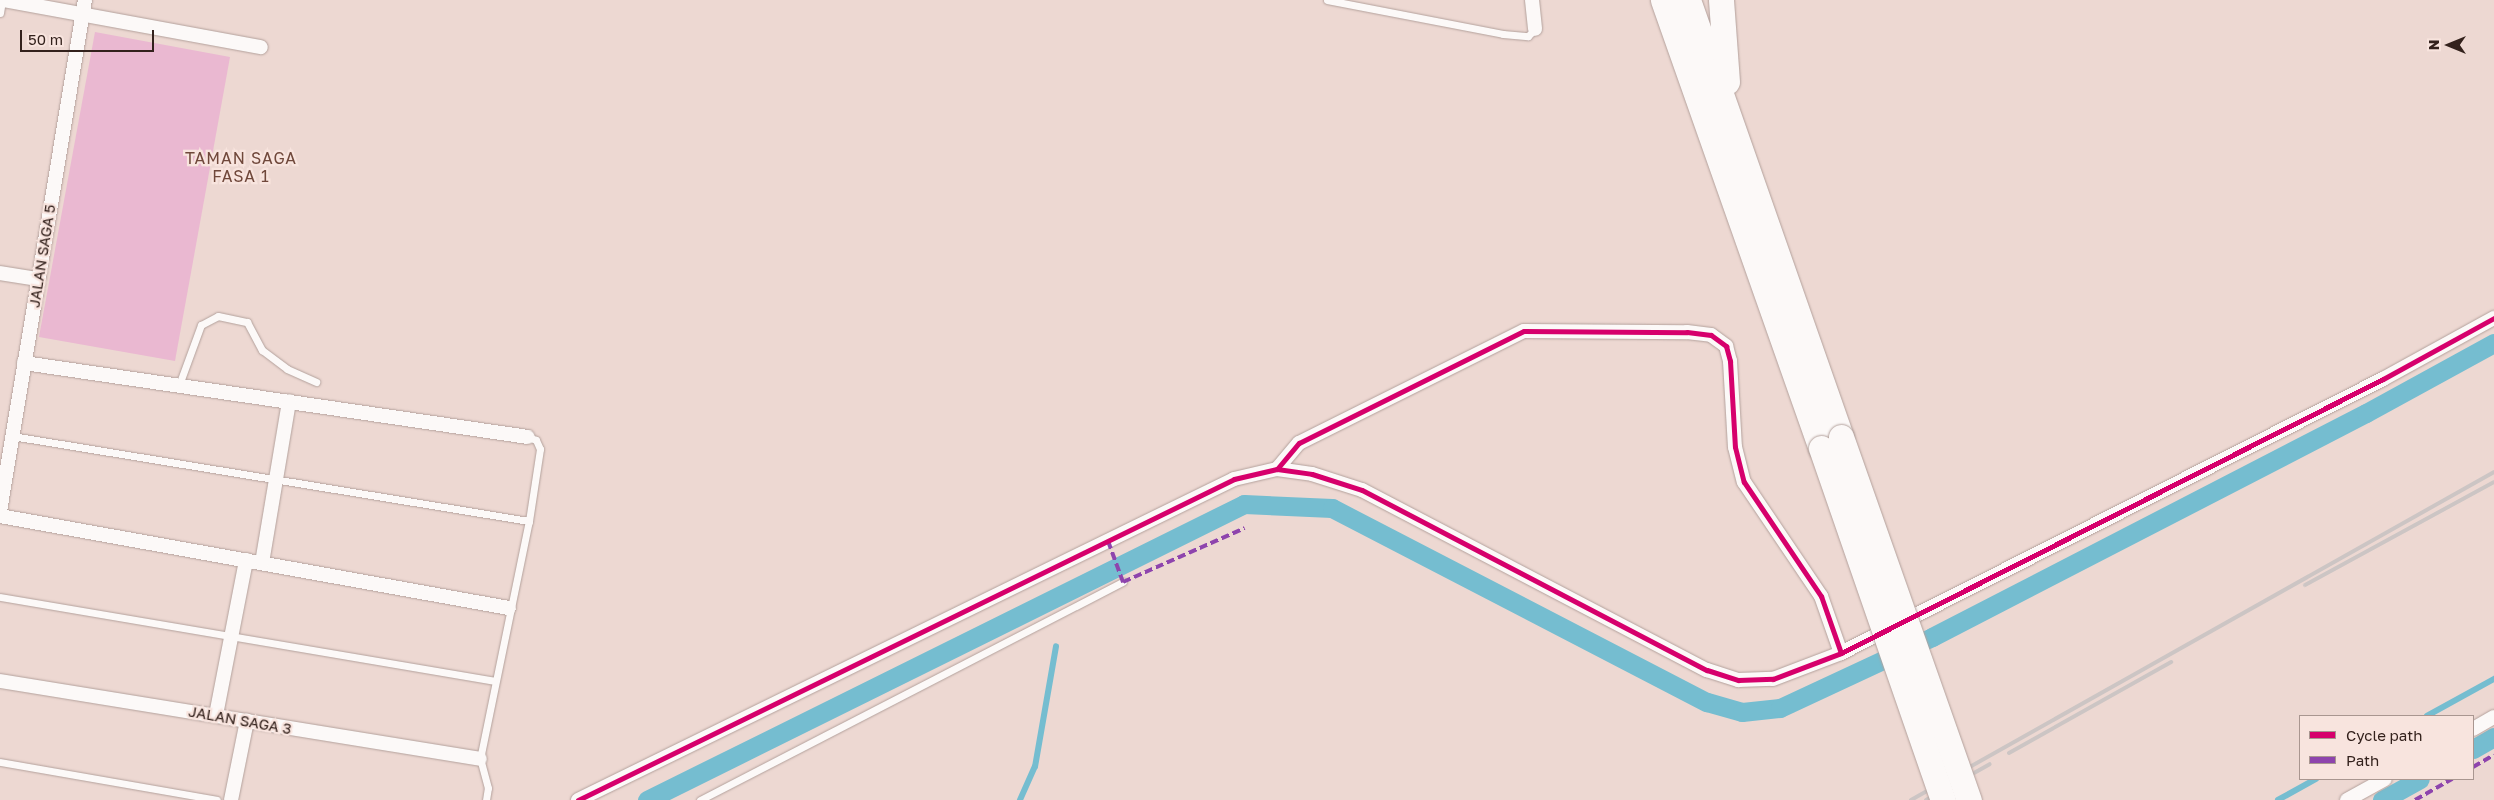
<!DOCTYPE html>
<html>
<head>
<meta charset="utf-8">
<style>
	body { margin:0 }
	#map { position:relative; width:2494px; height:800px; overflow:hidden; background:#edd8d2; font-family:"Golos Text",sans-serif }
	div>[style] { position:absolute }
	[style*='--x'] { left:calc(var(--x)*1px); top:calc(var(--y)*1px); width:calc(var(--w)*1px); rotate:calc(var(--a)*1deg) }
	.green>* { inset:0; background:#eab8d1 }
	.stream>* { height:5.5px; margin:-2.75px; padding:0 2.75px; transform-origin:2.75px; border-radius:2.75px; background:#75bdd0 }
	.canal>* { height:19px; margin:-9.5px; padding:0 9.5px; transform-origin:9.5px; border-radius:9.5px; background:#75bdd0 }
	.roads { filter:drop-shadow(0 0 1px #b3a19c) drop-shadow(0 0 1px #b3a19c) }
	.service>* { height:7px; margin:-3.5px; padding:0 3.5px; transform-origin:3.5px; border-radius:3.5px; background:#fcf9f8 }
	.minor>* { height:14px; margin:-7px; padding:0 7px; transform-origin:7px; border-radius:7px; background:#fcf9f8 }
	.motorway>* { height:25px; margin:-12.5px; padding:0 12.5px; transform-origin:12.5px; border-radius:12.5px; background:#fcf9f8 }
	.rail>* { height:4px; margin:-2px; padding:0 2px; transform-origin:2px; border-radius:2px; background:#ccc5c4 }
	.bridges { filter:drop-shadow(0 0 1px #b3a19c) drop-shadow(0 0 1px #b3a19c) }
	.motorway-bridge>* { height:25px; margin:-12.5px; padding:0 12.5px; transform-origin:12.5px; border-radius:12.5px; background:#fcf9f8 }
	.quiet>* { height:4px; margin-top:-2px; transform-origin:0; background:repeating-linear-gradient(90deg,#8e44ad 0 8px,transparent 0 12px) }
	.cycleway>* { height:5px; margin:-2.5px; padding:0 2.5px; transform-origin:2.5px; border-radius:2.5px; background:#d6006c }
	span { translate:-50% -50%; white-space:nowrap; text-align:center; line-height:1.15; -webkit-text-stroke:4.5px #f8e4de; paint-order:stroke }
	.street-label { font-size:15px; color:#33211c }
	.neighbourhood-label { font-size:16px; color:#70483b; letter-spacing:1px }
	.legend { position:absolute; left:2299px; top:715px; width:175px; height:65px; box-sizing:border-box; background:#f8e4de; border:1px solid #a99690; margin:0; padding:6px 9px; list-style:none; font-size:15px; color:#33211c }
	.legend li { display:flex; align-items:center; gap:10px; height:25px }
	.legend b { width:25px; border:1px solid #a99690 }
	.north { position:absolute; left:2424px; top:20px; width:50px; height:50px; -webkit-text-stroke:4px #f8e4de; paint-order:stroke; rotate:270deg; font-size:14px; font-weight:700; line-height:20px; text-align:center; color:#33211c }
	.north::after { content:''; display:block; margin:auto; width:18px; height:22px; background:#33211c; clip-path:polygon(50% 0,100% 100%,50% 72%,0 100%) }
	.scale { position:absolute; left:20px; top:30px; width:134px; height:22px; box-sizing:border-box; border:2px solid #33211c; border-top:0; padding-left:6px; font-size:15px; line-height:18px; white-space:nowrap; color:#33211c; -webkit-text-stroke:4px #f8e4de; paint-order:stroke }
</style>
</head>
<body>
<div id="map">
	<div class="green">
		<i style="clip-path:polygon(95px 32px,230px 57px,175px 361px,39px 337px)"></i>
	</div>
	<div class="stream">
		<i style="--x:2427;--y:716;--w:77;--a:-28.9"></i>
		<i style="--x:1020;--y:800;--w:36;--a:-66"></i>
		<i style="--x:1035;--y:767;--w:122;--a:-80.1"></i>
		<i style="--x:2278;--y:800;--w:43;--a:-28.9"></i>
	</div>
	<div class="canal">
		<i style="--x:2473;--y:749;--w:24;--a:-30"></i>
		<i style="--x:647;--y:800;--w:666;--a:-26.37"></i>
		<i style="--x:1244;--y:504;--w:88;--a:2.6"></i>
		<i style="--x:1332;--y:508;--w:422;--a:27.4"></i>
		<i style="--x:1707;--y:702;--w:36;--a:16"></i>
		<i style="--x:1742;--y:712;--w:38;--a:-6"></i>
		<i style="--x:1780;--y:708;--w:168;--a:-25"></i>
		<i style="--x:1932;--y:637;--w:488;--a:-27.3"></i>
		<i style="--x:2366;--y:413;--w:146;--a:-28.7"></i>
		<i style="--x:2382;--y:800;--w:43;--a:-28.9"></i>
	</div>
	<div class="roads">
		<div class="service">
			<i style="--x:1327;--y:0;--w:179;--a:10.9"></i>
			<i style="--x:1503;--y:34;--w:25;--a:5"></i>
			<i style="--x:1528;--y:36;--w:10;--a:-45"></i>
			<i style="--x:0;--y:13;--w:13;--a:-81"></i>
			<i style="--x:179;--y:385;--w:64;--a:-69.9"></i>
			<i style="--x:201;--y:325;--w:19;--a:-28"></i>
			<i style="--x:218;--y:316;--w:30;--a:12"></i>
			<i style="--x:247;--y:322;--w:32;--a:62"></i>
			<i style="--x:262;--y:350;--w:31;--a:37"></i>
			<i style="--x:287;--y:369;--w:32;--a:24"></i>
			<i style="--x:12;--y:436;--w:524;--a:9.34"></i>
			<i style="--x:0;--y:597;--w:502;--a:9.63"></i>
			<i style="--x:0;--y:762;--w:220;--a:9.9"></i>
			<i style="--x:486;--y:800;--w:12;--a:-81"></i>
			<i style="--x:488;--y:788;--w:30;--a:-105"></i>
			<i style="--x:480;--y:759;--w:243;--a:-78.4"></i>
			<i style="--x:529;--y:521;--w:73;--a:-81.3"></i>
			<i style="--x:540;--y:449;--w:10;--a:-114"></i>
			<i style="--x:536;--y:440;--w:9;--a:-159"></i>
			<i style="--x:700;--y:800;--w:476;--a:-27.3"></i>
		</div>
		<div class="minor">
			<i style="--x:4;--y:0;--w:261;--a:10.4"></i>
			<i style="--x:1532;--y:0;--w:29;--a:84"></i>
			<i style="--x:0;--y:273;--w:38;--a:9"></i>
			<i style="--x:24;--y:363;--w:509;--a:8.35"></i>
			<i style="--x:1277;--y:469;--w:34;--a:-50"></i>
			<i style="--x:1299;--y:443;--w:251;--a:-26.5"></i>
			<i style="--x:1524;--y:331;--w:163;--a:0.4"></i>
			<i style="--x:1687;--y:332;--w:24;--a:7"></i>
			<i style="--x:1711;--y:335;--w:19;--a:36"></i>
			<i style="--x:1726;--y:346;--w:16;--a:75"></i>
			<i style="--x:1730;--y:361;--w:86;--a:86.7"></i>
			<i style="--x:1735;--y:447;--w:36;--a:76"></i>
			<i style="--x:1744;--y:482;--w:138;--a:56"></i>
			<i style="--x:1821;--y:596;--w:60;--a:70.7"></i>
			<i style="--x:0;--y:511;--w:518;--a:-80.56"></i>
			<i style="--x:0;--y:516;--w:517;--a:10.25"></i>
			<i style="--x:262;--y:563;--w:164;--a:-80.5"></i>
			<i style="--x:0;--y:681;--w:486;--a:9.2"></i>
			<i style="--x:216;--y:715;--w:158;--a:-79"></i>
			<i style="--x:2473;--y:729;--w:24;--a:-30"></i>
			<i style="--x:231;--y:800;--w:81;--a:-78.6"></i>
			<i style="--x:578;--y:800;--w:730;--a:-26.07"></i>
			<i style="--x:1234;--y:479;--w:44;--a:-13.1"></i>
			<i style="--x:1277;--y:469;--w:35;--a:8"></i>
			<i style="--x:1312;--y:474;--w:52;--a:17.7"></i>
			<i style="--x:1362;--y:490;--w:389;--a:27.6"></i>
			<i style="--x:1707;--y:670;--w:33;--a:18"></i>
			<i style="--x:1738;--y:680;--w:35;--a:-2"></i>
			<i style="--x:1773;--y:679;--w:73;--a:-20.9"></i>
			<i style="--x:1841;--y:653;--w:607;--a:-26.82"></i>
			<i style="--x:2383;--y:379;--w:127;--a:-28.8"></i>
			<i style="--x:2347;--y:800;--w:43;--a:-28.9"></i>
		</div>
		<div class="motorway">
			<i style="--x:1663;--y:0;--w:475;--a:70.6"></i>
			<i style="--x:1688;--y:0;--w:463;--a:70.7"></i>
			<i style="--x:1721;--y:0;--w:82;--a:85.8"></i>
		</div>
	</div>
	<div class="rail">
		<i style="--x:2305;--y:585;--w:215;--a:-28.6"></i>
		<i style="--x:2009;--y:753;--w:186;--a:-29.3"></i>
		<i style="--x:1911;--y:800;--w:669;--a:-29.36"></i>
		<i style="--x:1926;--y:800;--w:73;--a:-29.4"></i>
	</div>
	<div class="bridges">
		<div class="motorway-bridge">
			<i style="--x:1841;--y:437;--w:385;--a:70.6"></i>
			<i style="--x:1821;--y:448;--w:373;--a:70.9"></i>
		</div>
	</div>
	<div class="quiet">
		<i style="--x:1108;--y:541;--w:44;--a:69.9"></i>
		<i style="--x:1123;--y:582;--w:133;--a:-23.9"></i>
		<i style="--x:2473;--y:767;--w:24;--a:-30"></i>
		<i style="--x:2415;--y:800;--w:43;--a:-29.6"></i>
	</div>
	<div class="cycleway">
		<i style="--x:1277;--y:469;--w:34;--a:-50"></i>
		<i style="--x:1299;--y:443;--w:251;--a:-26.5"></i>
		<i style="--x:1524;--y:331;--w:163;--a:0.4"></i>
		<i style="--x:1687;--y:332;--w:24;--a:7"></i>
		<i style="--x:1711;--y:335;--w:19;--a:36"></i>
		<i style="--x:1726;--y:346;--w:16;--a:75"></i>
		<i style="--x:1730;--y:361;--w:86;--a:86.7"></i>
		<i style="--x:1735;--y:447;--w:36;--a:76"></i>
		<i style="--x:1744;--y:482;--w:138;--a:56"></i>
		<i style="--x:1821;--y:596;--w:60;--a:70.7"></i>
		<i style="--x:578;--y:800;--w:730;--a:-26.07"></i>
		<i style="--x:1234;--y:479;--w:44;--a:-13.1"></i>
		<i style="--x:1277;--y:469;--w:35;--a:8"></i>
		<i style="--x:1312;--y:474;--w:52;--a:17.7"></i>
		<i style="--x:1362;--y:490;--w:389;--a:27.6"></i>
		<i style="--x:1707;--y:670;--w:33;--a:18"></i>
		<i style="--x:1738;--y:680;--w:35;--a:-2"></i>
		<i style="--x:1773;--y:679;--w:73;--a:-20.9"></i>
		<i style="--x:1841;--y:653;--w:607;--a:-26.82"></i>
		<i style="--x:2383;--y:379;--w:127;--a:-28.8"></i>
	</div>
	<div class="street-label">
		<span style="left:42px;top:256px;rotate:-81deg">JALAN SAGA 5</span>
		<span style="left:240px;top:720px;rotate:10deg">JALAN SAGA 3</span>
	</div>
	<div class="neighbourhood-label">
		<span style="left:241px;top:167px">TAMAN SAGA<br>FASA 1</span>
	</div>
	<ul class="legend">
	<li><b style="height:6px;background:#d6006c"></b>Cycle path</li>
	<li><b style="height:6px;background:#8e44ad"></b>Path</li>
	</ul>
	<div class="north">N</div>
	<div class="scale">50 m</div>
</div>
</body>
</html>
